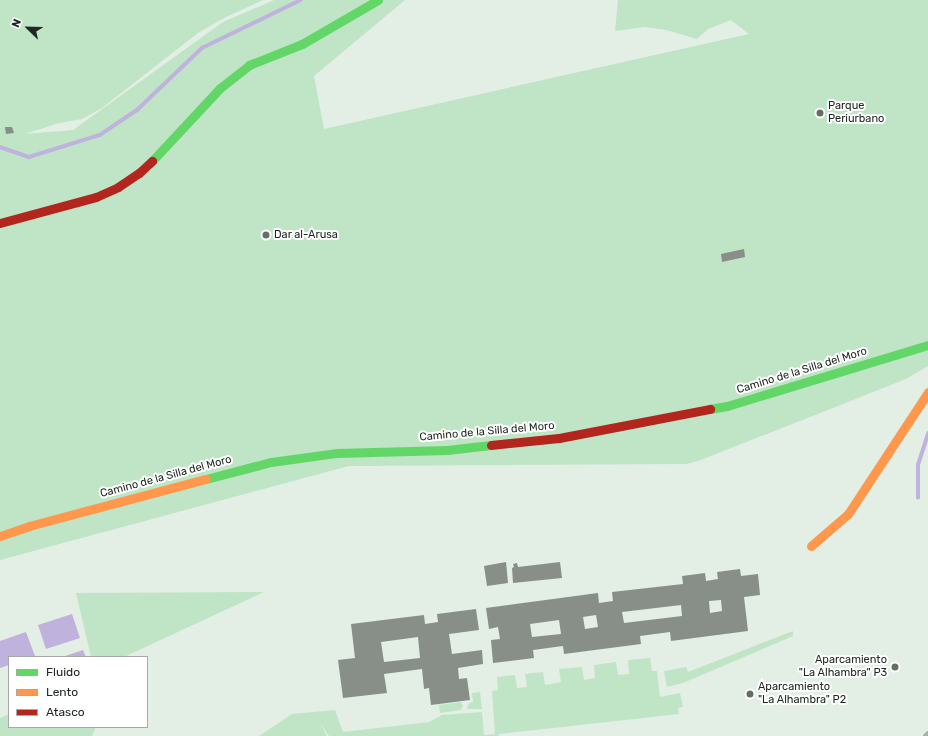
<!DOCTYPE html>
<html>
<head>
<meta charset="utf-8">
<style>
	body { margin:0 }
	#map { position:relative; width:928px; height:736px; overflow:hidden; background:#e3efe4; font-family:Rubik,sans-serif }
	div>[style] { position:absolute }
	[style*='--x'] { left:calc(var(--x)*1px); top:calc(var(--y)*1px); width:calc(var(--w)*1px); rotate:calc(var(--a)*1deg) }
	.green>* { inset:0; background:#c0e4c6 }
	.water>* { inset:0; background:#bfb3de }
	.stream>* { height:3.5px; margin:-1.75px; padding:0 1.75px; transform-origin:1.75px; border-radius:1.75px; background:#bfb3de }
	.building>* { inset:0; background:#878f88 }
	.lane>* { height:7px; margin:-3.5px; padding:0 3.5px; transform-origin:3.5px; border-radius:3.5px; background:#abacad }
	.fast>* { height:9px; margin:-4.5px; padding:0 4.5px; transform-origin:4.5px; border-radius:4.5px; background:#63d668 }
	.slow>* { height:9px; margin:-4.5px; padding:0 4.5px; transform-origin:4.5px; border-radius:4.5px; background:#ff974d }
	.jam>* { height:9px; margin:-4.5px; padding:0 4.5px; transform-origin:4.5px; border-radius:4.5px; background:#b3261e }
	.dots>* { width:11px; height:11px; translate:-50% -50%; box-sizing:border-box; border:2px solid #fff; border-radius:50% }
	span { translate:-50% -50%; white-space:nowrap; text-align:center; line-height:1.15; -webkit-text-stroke:4px #fff; paint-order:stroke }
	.poi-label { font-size:11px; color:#202821 }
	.left { translate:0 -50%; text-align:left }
	.right { translate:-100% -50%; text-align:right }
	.street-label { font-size:11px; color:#202821 }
	.legend { position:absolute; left:8px; top:656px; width:140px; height:72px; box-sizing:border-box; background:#fff; border:1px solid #a6a9a6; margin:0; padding:5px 7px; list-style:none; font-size:12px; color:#202821 }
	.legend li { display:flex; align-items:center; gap:8px; height:20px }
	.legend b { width:20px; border:1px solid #a6a9a6 }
	.north { position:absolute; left:8px; top:8px; width:40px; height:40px; -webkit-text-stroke:3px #fff; paint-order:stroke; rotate:293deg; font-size:11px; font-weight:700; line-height:16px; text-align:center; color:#202821 }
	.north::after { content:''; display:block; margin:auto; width:14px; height:18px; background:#202821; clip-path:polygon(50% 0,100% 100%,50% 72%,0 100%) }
</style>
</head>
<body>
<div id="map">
	<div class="green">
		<i style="clip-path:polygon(0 0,263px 0,224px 18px,198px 33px,102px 108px,82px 119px,59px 123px,25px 134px,73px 130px,223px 22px,274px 0,405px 0,314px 76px,324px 129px,749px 34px,731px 20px,708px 29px,697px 39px,666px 30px,645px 27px,615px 31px,618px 0,928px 0,928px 366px,906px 379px,701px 460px,687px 464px,349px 466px,0 560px)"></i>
		<i style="clip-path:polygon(264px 592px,124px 657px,91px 657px,76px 593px)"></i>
		<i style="clip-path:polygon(793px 631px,793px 636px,683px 683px,667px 687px,664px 671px,686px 667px,688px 672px)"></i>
		<i style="clip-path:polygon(650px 658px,652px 671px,657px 671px,660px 697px,680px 693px,683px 707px,678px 708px,679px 714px,499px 734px,499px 736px,329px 736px,320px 723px,327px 736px,259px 736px,292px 714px,335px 710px,343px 732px,429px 722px,442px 715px,482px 712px,484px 735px,495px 734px,492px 691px,498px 690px,497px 677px,515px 675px,517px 688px,527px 687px,525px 674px,543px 672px,545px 685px,561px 682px,559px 669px,582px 667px,584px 680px,595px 678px,594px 665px,616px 662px,618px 675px,629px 674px,628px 660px)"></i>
		<i style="clip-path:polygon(480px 692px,482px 709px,467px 709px,469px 703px,473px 702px,472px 693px)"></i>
		<i style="clip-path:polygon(461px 702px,463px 706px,461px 710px,440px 713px,439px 705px)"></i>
		<i style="clip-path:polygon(9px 714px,9px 727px,96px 727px,92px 736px,0 736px,0 718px)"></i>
	</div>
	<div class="water">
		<i style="clip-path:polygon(72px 614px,80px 638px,46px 649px,38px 625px)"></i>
		<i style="clip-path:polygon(26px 632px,35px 656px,9px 657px,9px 665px,0 668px,0 641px)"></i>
		<i style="clip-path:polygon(83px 650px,86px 657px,62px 657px)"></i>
	</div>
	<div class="stream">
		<i style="--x:0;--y:147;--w:31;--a:19"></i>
		<i style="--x:29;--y:157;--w:74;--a:-17.2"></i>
		<i style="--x:100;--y:135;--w:45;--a:-34"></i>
		<i style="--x:137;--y:110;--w:90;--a:-43.6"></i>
		<i style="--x:202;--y:48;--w:110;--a:-25.9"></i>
		<i style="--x:918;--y:498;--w:33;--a:-90"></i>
		<i style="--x:918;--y:465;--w:33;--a:-72"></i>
	</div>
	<div class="building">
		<i style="clip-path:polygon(5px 127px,12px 127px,14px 133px,6px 134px)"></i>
		<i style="clip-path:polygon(744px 249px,745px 257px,722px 262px,721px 254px)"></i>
		<i style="clip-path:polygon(506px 562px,508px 583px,487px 586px,484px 566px)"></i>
		<i style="clip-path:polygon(560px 562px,562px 578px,513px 583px,512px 568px,514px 567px,513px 564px,517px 563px,518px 567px)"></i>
		<i style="clip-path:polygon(evenodd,740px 569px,741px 576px,758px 574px,760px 595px,744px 597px,748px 631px,671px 641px,670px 632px,640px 636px,641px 644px,564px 654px,563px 646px,533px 650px,534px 658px,493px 663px,491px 640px,500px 639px,498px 627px,489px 629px,486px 608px,598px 593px,599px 603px,613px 601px,612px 592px,683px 584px,682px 576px,705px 573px,706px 581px,718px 579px,717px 572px,740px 569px,721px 600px,722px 611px,710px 613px,709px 601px,721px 600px,740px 569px,681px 605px,682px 616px,624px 623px,622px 612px,681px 605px,740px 569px,596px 615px,598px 627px,585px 629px,583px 617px,596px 615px,740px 569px,559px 620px,561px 634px,532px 637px,530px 624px,559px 620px)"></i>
		<i style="clip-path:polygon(evenodd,476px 609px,479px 630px,449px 634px,452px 654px,482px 650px,483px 664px,458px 668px,459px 679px,467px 678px,470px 700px,431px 705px,429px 688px,424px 689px,422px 669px,384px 674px,387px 693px,343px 698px,338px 660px,355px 658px,351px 624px,424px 615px,425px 624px,438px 622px,437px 614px,476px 609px,418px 637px,420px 658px,384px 662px,381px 642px,418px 637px)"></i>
	</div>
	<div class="lane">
		<i style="--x:926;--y:736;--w:3;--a:-45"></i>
	</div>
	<div class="fast">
		<i style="--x:152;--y:161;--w:100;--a:-47"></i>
		<i style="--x:220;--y:88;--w:37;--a:-38"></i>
		<i style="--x:249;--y:65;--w:57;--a:-21.6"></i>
		<i style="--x:302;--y:44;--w:88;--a:-30.1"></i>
		<i style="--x:710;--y:409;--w:17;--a:-10"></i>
		<i style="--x:727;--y:406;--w:210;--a:-16.9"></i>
		<i style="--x:206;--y:479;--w:67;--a:-14.7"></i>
		<i style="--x:271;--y:462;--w:67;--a:-7.8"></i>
		<i style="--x:337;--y:453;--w:110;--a:-1.6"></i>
		<i style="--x:447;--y:450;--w:44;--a:-6.5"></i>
	</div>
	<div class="slow">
		<i style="--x:0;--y:536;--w:31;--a:-19"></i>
		<i style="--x:29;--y:526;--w:183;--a:-14.9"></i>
		<i style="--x:811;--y:546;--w:49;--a:-40.9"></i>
		<i style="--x:848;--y:514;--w:146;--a:-56.7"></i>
	</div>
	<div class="jam">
		<i style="--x:0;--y:223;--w:99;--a:-15.2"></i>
		<i style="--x:96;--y:197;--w:24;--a:-24"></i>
		<i style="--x:118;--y:187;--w:25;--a:-34"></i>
		<i style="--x:139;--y:173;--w:18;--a:-43"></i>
		<i style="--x:491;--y:445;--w:68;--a:-5.9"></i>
		<i style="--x:559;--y:438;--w:154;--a:-10.9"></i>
	</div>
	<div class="dots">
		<i style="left:820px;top:113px;background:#646e65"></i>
		<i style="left:266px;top:235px;background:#646e65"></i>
		<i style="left:895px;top:667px;background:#646e65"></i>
		<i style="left:750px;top:694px;background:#646e65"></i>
	</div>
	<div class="poi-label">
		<span class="left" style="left:828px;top:113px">Parque<br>Periurbano</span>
		<span class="left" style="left:274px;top:235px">Dar al-Arusa</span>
		<span class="right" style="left:887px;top:667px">Aparcamiento<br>"La Alhambra" P3</span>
		<span class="left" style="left:758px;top:694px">Aparcamiento<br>"La Alhambra" P2</span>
	</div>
	<div class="street-label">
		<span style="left:802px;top:371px;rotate:-17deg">Camino de la Silla del Moro</span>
		<span style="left:487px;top:432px;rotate:-5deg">Camino de la Silla del Moro</span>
		<span style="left:166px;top:477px;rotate:-15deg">Camino de la Silla del Moro</span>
	</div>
	<ul class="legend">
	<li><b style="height:5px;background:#63d668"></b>Fluido</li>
	<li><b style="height:5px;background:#ff974d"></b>Lento</li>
	<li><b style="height:5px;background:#b3261e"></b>Atasco</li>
	</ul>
	<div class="north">N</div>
</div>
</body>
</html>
